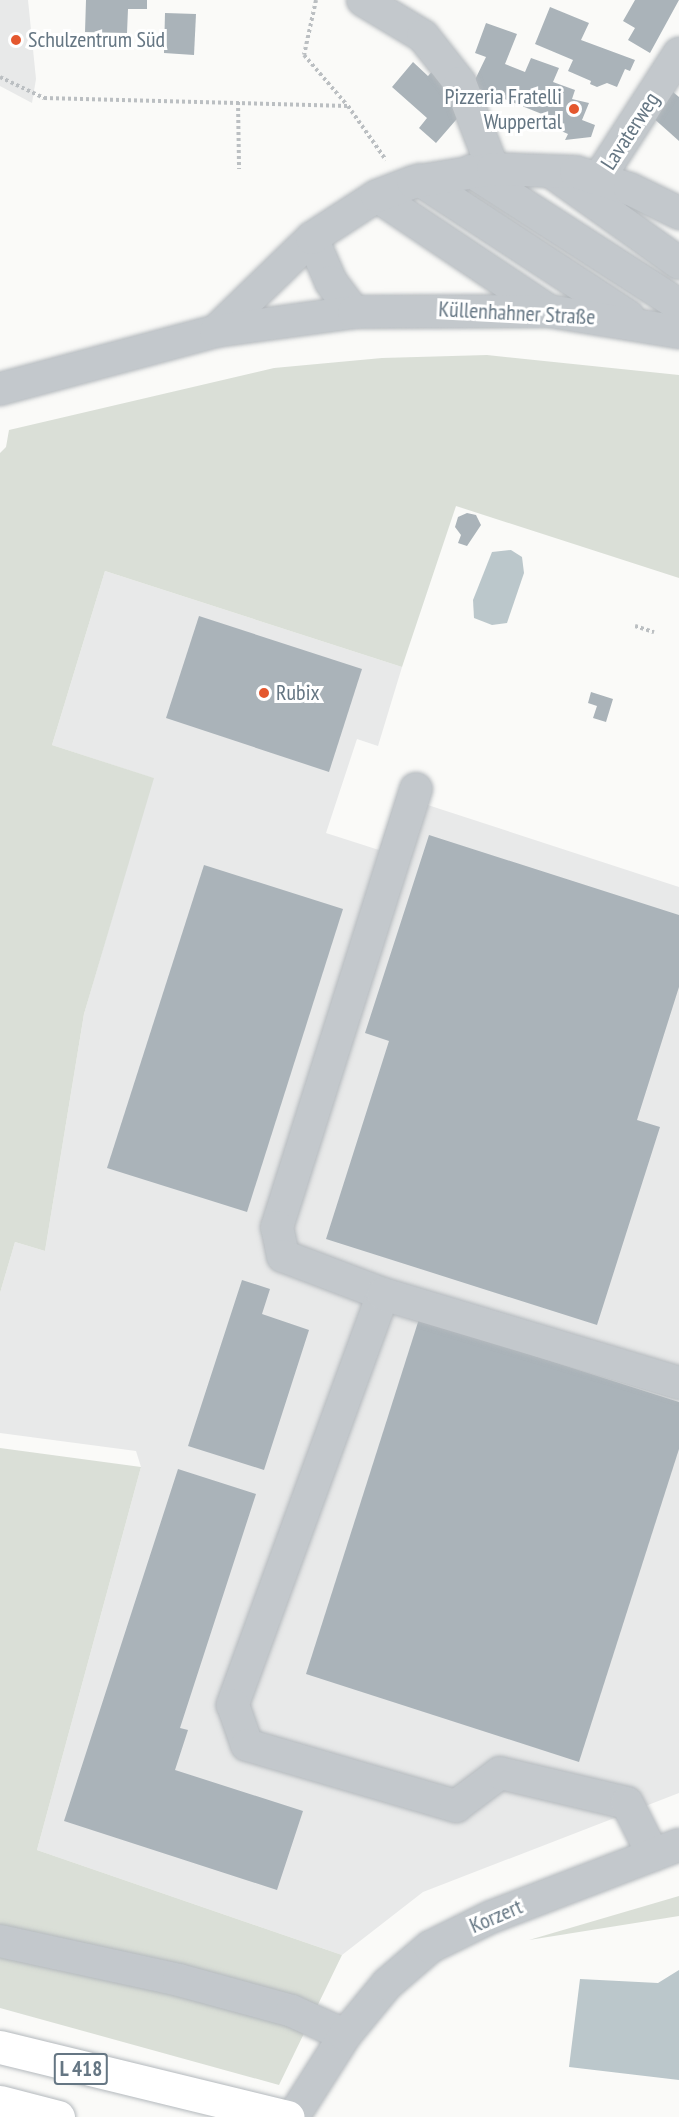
<!DOCTYPE html>
<html>
<head>
<meta charset="utf-8">
<style>
	body { margin:0 }
	#map { position:relative; width:679px; height:2117px; overflow:hidden; background:#fafaf8; font-family:"PT Sans Narrow",sans-serif }
	div>[style] { position:absolute }
	[style*='--x'] { left:calc(var(--x)*1px); top:calc(var(--y)*1px); width:calc(var(--w)*1px); rotate:calc(var(--a)*1deg) }
	.built>* { inset:0; background:#e8e9e9 }
	.green>* { inset:0; background:#dadfd7 }
	.water>* { inset:0; background:#bbc7cb }
	.building>* { inset:0; background:#aab3b9 }
	.path>* { height:4px; margin-top:-2px; transform-origin:0; background:repeating-linear-gradient(90deg,#bbbfc2 0 3px,transparent 0 6px) }
	.roads { filter:drop-shadow(0 0 2px #b4b9bd) drop-shadow(0 0 2px #b4b9bd) }
	.minor>* { height:32px; margin:-16px; padding:0 16px; transform-origin:16px; border-radius:16px; background:#c3c8cc }
	.highway>* { height:33px; margin:-16.5px; padding:0 16.5px; transform-origin:16.5px; border-radius:16.5px; background:#fff }
	.dots>* { width:16px; height:16px; translate:-50% -50%; box-sizing:border-box; border:3px solid #fff; border-radius:50% }
	span { translate:-50% -50%; white-space:nowrap; text-align:center; line-height:1.15; -webkit-text-stroke:6px #fff; paint-order:stroke }
	.shield-label span { padding:2px 4px; background:#fff; border:2px solid; border-radius:4px; -webkit-text-stroke-width:0 }
	.shield-label { font-size:21px; color:#657683; font-weight:700 }
	.poi-label { font-size:22px; color:#657683 }
	.left { translate:0 -50%; text-align:left }
	.right { translate:-100% -50%; text-align:right }
	.street-label { font-size:22px; color:#657683 }
</style>
</head>
<body>
<div id="map">
	<div class="built">
		<i style="clip-path:polygon(0 0,28px 0,36px 79px,32px 103px,0 86px)"></i>
		<i style="clip-path:polygon(105px 571px,402px 667px,378px 746px,357px 739px,326px 833px,379px 850px,397px 795px,679px 887px,679px 1793px,423px 1892px,342px 1955px,37px 1850px,141px 1467px,136px 1451px,0 1433px,0 1293px,15px 1242px,45px 1251px,84px 1014px,153px 778px,52px 745px)"></i>
	</div>
	<div class="green">
		<i style="clip-path:polygon(487px 355px,679px 375px,679px 578px,456px 506px,402px 667px,105px 571px,52px 745px,154px 778px,84px 1014px,45px 1251px,15px 1242px,0 1293px,0 453px,6px 447px,9px 430px,274px 368px,382px 358px)"></i>
		<i style="clip-path:polygon(0 1448px,141px 1467px,37px 1850px,342px 1955px,279px 2085px,0 2008px)"></i>
		<i style="clip-path:polygon(679px 1896px,679px 1916px,529px 1940px)"></i>
	</div>
	<div class="water">
		<i style="clip-path:polygon(511px 550px,522px 557px,524px 573px,507px 623px,492px 625px,474px 618px,473px 600px,492px 552px)"></i>
		<i style="clip-path:polygon(679px 1970px,679px 2080px,569px 2067px,580px 1979px,658px 1983px)"></i>
	</div>
	<div class="building">
		<i style="clip-path:polygon(86px 0,147px 0,147px 9px,128px 9px,127px 33px,85px 32px)"></i>
		<i style="clip-path:polygon(635px 0,679px 0,650px 53px,628px 40px,635px 28px,623px 21px)"></i>
		<i style="clip-path:polygon(550px 7px,589px 23px,581px 40px,635px 60px,630px 71px,625px 69px,617px 87px,607px 83px,597px 87px,590px 84px,591px 81px,568px 71px,573px 60px,535px 44px)"></i>
		<i style="clip-path:polygon(165px 13px,196px 14px,194px 55px,164px 53px)"></i>
		<i style="clip-path:polygon(486px 23px,517px 34px,505px 64px,525px 72px,531px 58px,559px 68px,553px 82px,575px 90px,572px 99px,589px 103px,582px 120px,595px 125px,591px 137px,565px 140px,568px 134px,559px 130px,562px 122px,472px 86px,486px 57px,475px 53px)"></i>
		<i style="clip-path:polygon(413px 62px,428px 76px,435px 68px,451px 90px,445px 98px,462px 113px,436px 143px,419px 128px,427px 118px,392px 87px)"></i>
		<i style="clip-path:polygon(673px 92px,679px 97px,679px 141px,651px 116px)"></i>
		<i style="clip-path:polygon(467px 513px,476px 515px,481px 525px,467px 546px,458px 543px,461px 535px,455px 527px,458px 517px)"></i>
		<i style="clip-path:polygon(199px 616px,362px 669px,329px 772px,166px 718px)"></i>
		<i style="clip-path:polygon(591px 692px,613px 699px,606px 722px,593px 718px,597px 706px,588px 703px)"></i>
		<i style="clip-path:polygon(429px 835px,679px 915px,679px 987px,637px 1120px,660px 1127px,597px 1325px,326px 1239px,389px 1041px,365px 1033px)"></i>
		<i style="clip-path:polygon(204px 865px,343px 909px,247px 1212px,107px 1168px)"></i>
		<i style="clip-path:polygon(242px 1280px,270px 1289px,262px 1314px,309px 1330px,264px 1470px,188px 1446px)"></i>
		<i style="clip-path:polygon(419px 1319px,679px 1402px,679px 1449px,579px 1762px,306px 1674px)"></i>
		<i style="clip-path:polygon(178px 1469px,256px 1494px,180px 1728px,188px 1730px,175px 1770px,303px 1811px,277px 1890px,64px 1821px)"></i>
	</div>
	<div class="path">
		<i style="--x:316;--y:0;--w:56;--a:102.3"></i>
		<i style="--x:304;--y:55;--w:66;--a:49.3"></i>
		<i style="--x:0;--y:77;--w:49;--a:25.5"></i>
		<i style="--x:44;--y:98;--w:304;--a:1.5"></i>
		<i style="--x:348;--y:106;--w:66;--a:54.9"></i>
		<i style="--x:238;--y:102;--w:67;--a:89.1"></i>
		<i style="--x:635;--y:626;--w:20;--a:18"></i>
	</div>
	<div class="roads">
		<div class="minor">
			<i style="--x:363;--y:0;--w:70;--a:31"></i>
			<i style="--x:423;--y:36;--w:60;--a:51.8"></i>
			<i style="--x:460;--y:83;--w:92;--a:69"></i>
			<i style="--x:471;--y:171;--w:247;--a:32.8"></i>
			<i style="--x:553;--y:173;--w:155;--a:35.5"></i>
			<i style="--x:599;--y:178;--w:148;--a:-57.2"></i>
			<i style="--x:420;--y:180;--w:249;--a:33.2"></i>
			<i style="--x:377;--y:196;--w:207;--a:33.8"></i>
			<i style="--x:312;--y:238;--w:48;--a:66.6"></i>
			<i style="--x:331;--y:282;--w:38;--a:53"></i>
			<i style="--x:216;--y:331;--w:134;--a:-44.1"></i>
			<i style="--x:312;--y:238;--w:77;--a:-32.9"></i>
			<i style="--x:377;--y:196;--w:39;--a:-21"></i>
			<i style="--x:413;--y:182;--w:81;--a:-9.2"></i>
			<i style="--x:493;--y:169;--w:83;--a:2.1"></i>
			<i style="--x:576;--y:172;--w:57;--a:17.5"></i>
			<i style="--x:630;--y:189;--w:55;--a:26.1"></i>
			<i style="--x:0;--y:389;--w:224;--a:-15"></i>
			<i style="--x:216;--y:331;--w:139;--a:-7.8"></i>
			<i style="--x:354;--y:312;--w:195;--a:-0.3"></i>
			<i style="--x:549;--y:311;--w:132;--a:9.2"></i>
			<i style="--x:416;--y:789;--w:460;--a:107.6"></i>
			<i style="--x:277;--y:1227;--w:30;--a:78"></i>
			<i style="--x:283;--y:1256;--w:107;--a:20.8"></i>
			<i style="--x:383;--y:1294;--w:438;--a:110.1"></i>
			<i style="--x:233;--y:1705;--w:42;--a:70.7"></i>
			<i style="--x:247;--y:1745;--w:218;--a:16.3"></i>
			<i style="--x:456;--y:1806;--w:55;--a:-36.9"></i>
			<i style="--x:500;--y:1773;--w:130;--a:13.3"></i>
			<i style="--x:627;--y:1803;--w:58;--a:63.4"></i>
			<i style="--x:383;--y:1294;--w:309;--a:16.7"></i>
			<i style="--x:0;--y:1941;--w:183;--a:12.3"></i>
			<i style="--x:179;--y:1980;--w:117;--a:15.3"></i>
			<i style="--x:292;--y:2011;--w:58;--a:24.4"></i>
			<i style="--x:293;--y:2117;--w:97;--a:-57.6"></i>
			<i style="--x:345;--y:2035;--w:66;--a:-50.5"></i>
			<i style="--x:387;--y:1984;--w:57;--a:-40.7"></i>
			<i style="--x:430;--y:1947;--w:68;--a:-26.2"></i>
			<i style="--x:491;--y:1917;--w:201;--a:-21"></i>
		</div>
		<div class="highway">
			<i style="--x:0;--y:2047;--w:296;--a:13.7"></i>
			<i style="--x:0;--y:2102;--w:60;--a:14.5"></i>
		</div>
	</div>
	<div class="dots">
		<i style="left:16px;top:40px;background:#e4572e"></i>
		<i style="left:574px;top:109px;background:#e4572e"></i>
		<i style="left:264px;top:693px;background:#e4572e"></i>
	</div>
	<div class="shield-label">
		<span style="left:81px;top:2069px">L 418</span>
	</div>
	<div class="poi-label">
		<span class="left" style="left:28px;top:40px">Schulzentrum Süd</span>
		<span class="right" style="left:562px;top:109px">Pizzeria Fratelli<br>Wuppertal</span>
		<span class="left" style="left:276px;top:693px">Rubix</span>
	</div>
	<div class="street-label">
		<span style="left:630px;top:131px;rotate:-57deg">Lavaterweg</span>
		<span style="left:517px;top:313px;rotate:3deg">Küllenhahner Straße</span>
		<span style="left:496px;top:1916px;rotate:-23deg">Korzert</span>
	</div>
</div>
</body>
</html>
